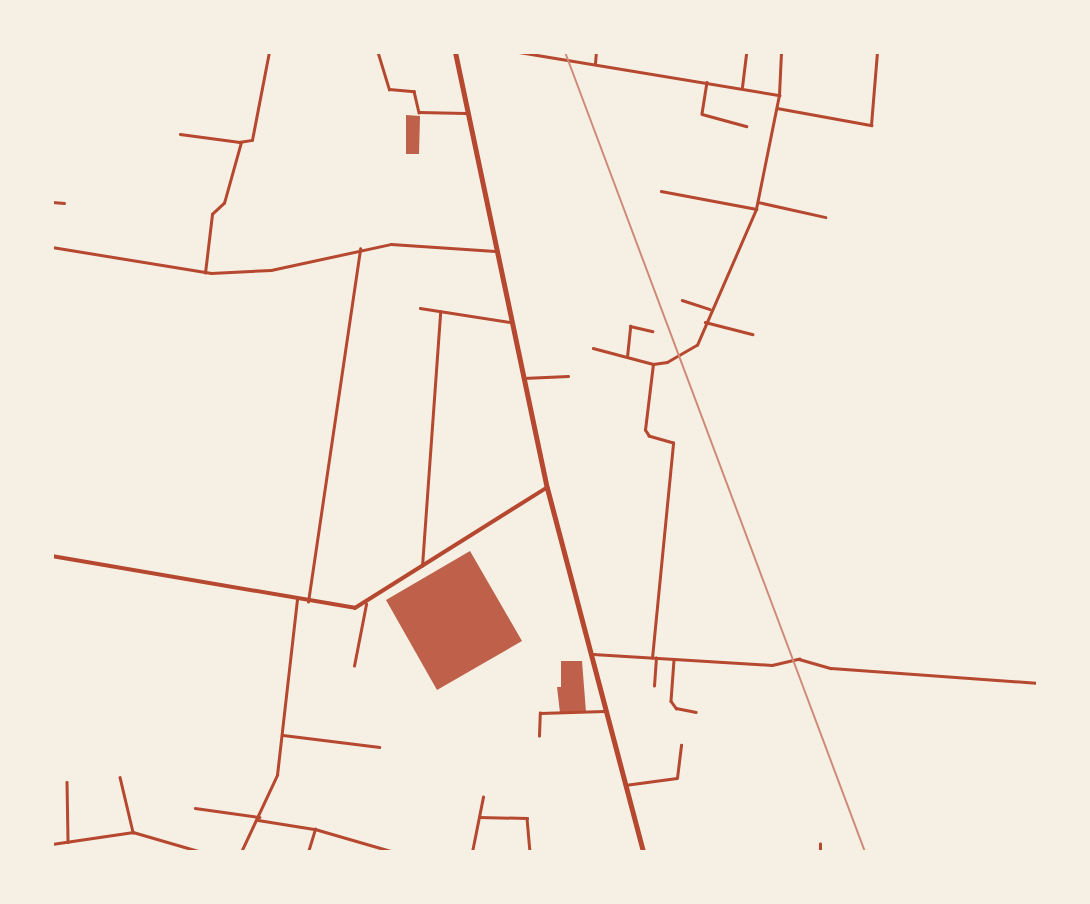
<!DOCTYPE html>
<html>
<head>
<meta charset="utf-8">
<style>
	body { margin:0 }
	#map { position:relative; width:1090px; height:904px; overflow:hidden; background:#f6efe4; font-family:"Golos Text",sans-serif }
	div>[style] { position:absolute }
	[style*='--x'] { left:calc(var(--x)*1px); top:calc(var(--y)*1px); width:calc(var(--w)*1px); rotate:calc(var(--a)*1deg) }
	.building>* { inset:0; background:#bf614a }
	.minor>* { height:2.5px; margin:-1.25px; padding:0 1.25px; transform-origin:1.25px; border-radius:1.25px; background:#b5482f }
	.tertiary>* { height:3.5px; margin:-1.75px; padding:0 1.75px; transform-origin:1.75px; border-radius:1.75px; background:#b5482f }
	.trunk>* { height:5px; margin:-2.5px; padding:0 2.5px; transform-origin:2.5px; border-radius:2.5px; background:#b5482f }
	.rail>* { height:2px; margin:-1px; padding:0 1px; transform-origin:1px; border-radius:1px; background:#cf8b77 }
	span { translate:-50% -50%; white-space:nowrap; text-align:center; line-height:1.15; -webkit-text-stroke:5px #f6efe4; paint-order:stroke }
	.frame { position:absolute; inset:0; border:54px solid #f6efe4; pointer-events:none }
</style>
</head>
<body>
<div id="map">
	<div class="building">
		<i style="clip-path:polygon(406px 115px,420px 116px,419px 154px,406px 154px)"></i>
		<i style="clip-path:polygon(470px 551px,522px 641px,437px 690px,386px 600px)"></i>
		<i style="clip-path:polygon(561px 661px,582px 661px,586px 712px,560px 713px,557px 687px,561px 687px)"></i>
	</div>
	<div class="minor">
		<i style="--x:378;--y:52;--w:39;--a:73"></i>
		<i style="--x:389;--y:89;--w:25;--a:5"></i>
		<i style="--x:414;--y:91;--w:22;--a:77"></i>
		<i style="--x:419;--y:112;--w:46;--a:1.2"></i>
		<i style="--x:519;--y:52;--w:264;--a:9.4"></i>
		<i style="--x:779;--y:95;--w:43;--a:-87.3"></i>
		<i style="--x:595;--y:63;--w:11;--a:-85"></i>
		<i style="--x:707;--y:82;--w:32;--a:99"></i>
		<i style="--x:702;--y:114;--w:46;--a:15.3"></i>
		<i style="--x:742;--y:87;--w:35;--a:-83"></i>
		<i style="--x:777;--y:108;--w:96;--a:10.3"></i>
		<i style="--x:871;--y:125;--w:73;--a:-85.3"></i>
		<i style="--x:180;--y:134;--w:60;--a:7.7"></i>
		<i style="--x:239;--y:142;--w:13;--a:-9"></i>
		<i style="--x:252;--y:140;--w:90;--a:-79.1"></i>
		<i style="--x:661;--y:191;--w:97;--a:10.7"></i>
		<i style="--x:52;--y:202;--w:12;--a:5"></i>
		<i style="--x:758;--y:202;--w:69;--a:12.6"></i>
		<i style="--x:52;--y:247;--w:161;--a:9.3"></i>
		<i style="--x:211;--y:273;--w:60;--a:-2.9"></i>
		<i style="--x:271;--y:270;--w:123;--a:-12.2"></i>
		<i style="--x:391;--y:244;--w:104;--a:3.9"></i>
		<i style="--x:205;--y:273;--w:59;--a:-83.2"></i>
		<i style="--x:212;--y:214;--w:16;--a:-43"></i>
		<i style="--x:224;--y:203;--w:63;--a:-74.4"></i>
		<i style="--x:682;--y:300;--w:29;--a:18"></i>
		<i style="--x:420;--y:308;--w:91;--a:8.8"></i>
		<i style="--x:705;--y:322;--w:49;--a:14.3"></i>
		<i style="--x:593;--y:348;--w:62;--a:14.9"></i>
		<i style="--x:627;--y:357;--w:31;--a:-84"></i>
		<i style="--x:630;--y:326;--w:23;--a:13"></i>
		<i style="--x:523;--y:378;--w:45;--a:-2.5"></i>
		<i style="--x:422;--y:566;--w:255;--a:-85.9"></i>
		<i style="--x:308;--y:602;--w:357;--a:-81.6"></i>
		<i style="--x:593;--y:654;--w:179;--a:3.5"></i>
		<i style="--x:772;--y:665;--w:28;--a:-13"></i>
		<i style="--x:799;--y:659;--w:33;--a:16"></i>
		<i style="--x:831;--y:668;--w:208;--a:4.1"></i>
		<i style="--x:652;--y:658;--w:216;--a:-84.4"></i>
		<i style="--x:673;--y:443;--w:25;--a:-164"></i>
		<i style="--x:649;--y:436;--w:7;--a:-124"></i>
		<i style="--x:645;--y:430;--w:66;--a:-83.1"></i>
		<i style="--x:653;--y:364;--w:14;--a:-8"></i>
		<i style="--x:667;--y:362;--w:34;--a:-30"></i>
		<i style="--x:697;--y:345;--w:148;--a:-66.5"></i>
		<i style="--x:756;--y:209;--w:116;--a:-78.6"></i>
		<i style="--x:674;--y:660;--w:41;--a:94.2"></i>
		<i style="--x:671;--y:701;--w:9;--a:54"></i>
		<i style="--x:676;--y:708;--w:20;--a:11"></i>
		<i style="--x:354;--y:666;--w:63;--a:-79"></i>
		<i style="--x:654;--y:686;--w:28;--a:-86"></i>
		<i style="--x:283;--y:735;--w:97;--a:7.1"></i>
		<i style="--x:539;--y:736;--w:23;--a:-88"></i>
		<i style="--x:540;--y:713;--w:64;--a:-1.8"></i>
		<i style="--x:120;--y:777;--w:57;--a:76.7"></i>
		<i style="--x:67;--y:782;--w:60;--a:89"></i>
		<i style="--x:625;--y:785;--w:52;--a:-7.7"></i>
		<i style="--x:677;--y:778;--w:33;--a:-83"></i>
		<i style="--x:195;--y:808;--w:65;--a:8"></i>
		<i style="--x:479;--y:817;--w:48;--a:1.2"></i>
		<i style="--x:527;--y:818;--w:34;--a:85"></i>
		<i style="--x:258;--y:820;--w:58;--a:9"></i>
		<i style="--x:315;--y:829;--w:82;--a:16.2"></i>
		<i style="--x:52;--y:844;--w:82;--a:-8.4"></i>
		<i style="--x:133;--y:832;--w:72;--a:16.2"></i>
		<i style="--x:241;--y:852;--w:85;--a:-64.9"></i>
		<i style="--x:277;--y:775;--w:177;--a:-83.5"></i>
		<i style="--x:308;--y:852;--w:24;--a:-73"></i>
		<i style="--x:472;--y:852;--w:56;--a:-78.7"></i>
		<i style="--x:820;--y:852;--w:8;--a:-90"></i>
	</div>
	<div class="tertiary">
		<i style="--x:52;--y:556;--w:307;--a:9.7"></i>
		<i style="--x:355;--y:608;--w:226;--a:-32.1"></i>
	</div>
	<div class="trunk">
		<i style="--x:455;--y:52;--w:446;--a:78.1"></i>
		<i style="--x:547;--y:488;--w:376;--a:75.2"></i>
	</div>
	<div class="rail">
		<i style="--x:565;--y:52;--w:854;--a:69.44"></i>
	</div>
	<div class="frame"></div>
</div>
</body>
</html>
